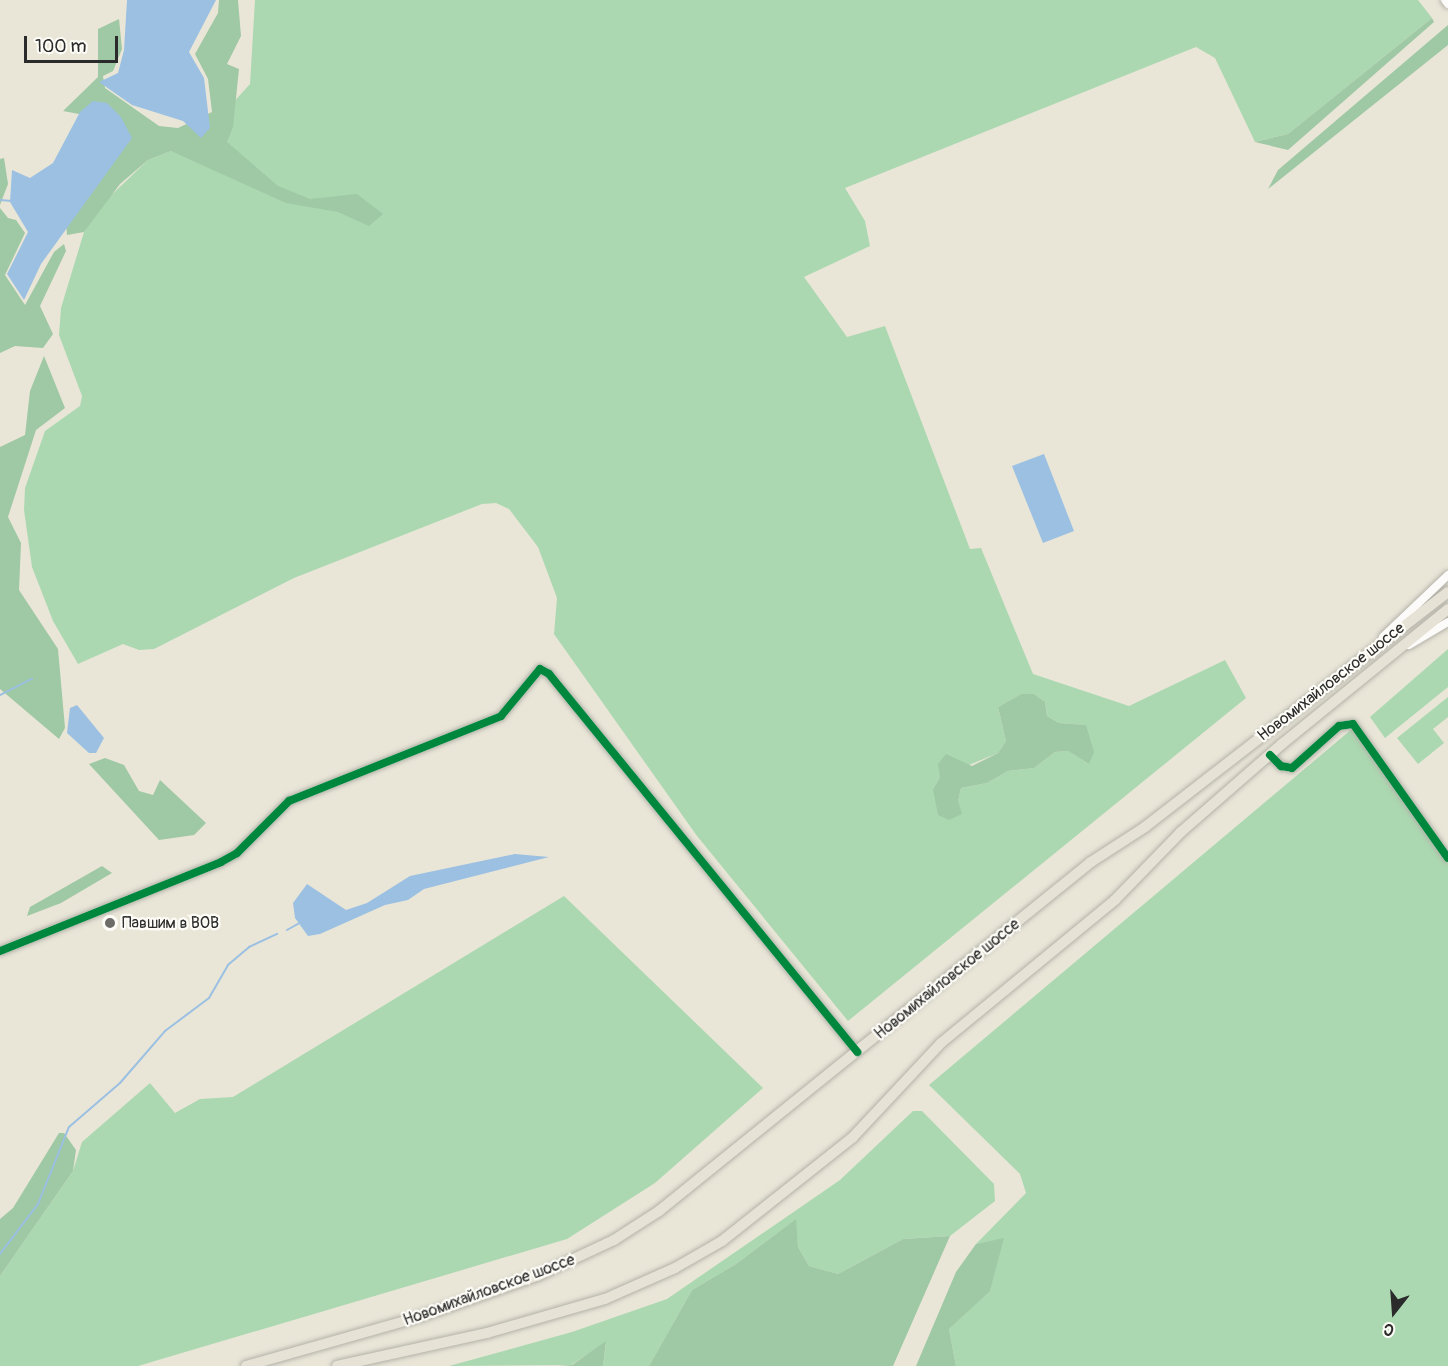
<!DOCTYPE html>
<html>
<head>
<meta charset="utf-8">
<style>
	body { margin:0 }
	#map { position:relative; width:1448px; height:1366px; overflow:hidden; background:#e9e6d8; font-family:Pangolin,sans-serif }
	div>[style] { position:absolute }
	[style*='--x'] { left:calc(var(--x)*1px); top:calc(var(--y)*1px); width:calc(var(--w)*1px); rotate:calc(var(--a)*1deg) }
	.green>* { inset:0; background:#abd8b0 }
	.forest>* { inset:0; background:#9fc8a4 }
	.water>* { inset:0; background:#9bc0e2 }
	.stream>* { height:2px; margin:-1px; padding:0 1px; transform-origin:1px; border-radius:1px; background:#9bc0e2 }
	.roads { filter:drop-shadow(0 0 2px #b4b2a9) drop-shadow(0 0 2px #b4b2a9) }
	.minor>* { height:8px; margin:-4px; padding:0 4px; transform-origin:4px; border-radius:4px; background:#fcfbf9 }
	.major>* { height:10px; margin:-5px; padding:0 5px; transform-origin:5px; border-radius:5px; background:#e6e2d5 }
	.cycleway>* { height:8px; margin:-4px; padding:0 4px; transform-origin:4px; border-radius:4px; background:#00873e }
	.dots>* { width:16px; height:16px; translate:-50% -50%; box-sizing:border-box; border:3px solid #fdfcf7; border-radius:50% }
	span { translate:-50% -50%; white-space:nowrap; text-align:center; line-height:1.15; -webkit-text-stroke:4.5px #fdfcf7; paint-order:stroke }
	.street-label { font-size:16px; color:#2b2b2b }
	.poi-label { font-size:16px; color:#2b2b2b }
	.left { translate:0 -50%; text-align:left }
	.north { position:absolute; left:1364px; top:1282px; width:60px; height:60px; -webkit-text-stroke:4px #fdfcf7; paint-order:stroke; rotate:197deg; font-size:16px; font-weight:700; line-height:24px; text-align:center; color:#2b2b2b }
	.north::after { content:''; display:block; margin:auto; width:21px; height:27px; background:#2b2b2b; clip-path:polygon(50% 0,100% 100%,50% 72%,0 100%) }
	.scale { position:absolute; left:24px; top:36px; width:94px; height:27px; box-sizing:border-box; border:3px solid #2b2b2b; border-top:0; padding-left:8px; font-size:18px; line-height:21px; white-space:nowrap; color:#2b2b2b; -webkit-text-stroke:4px #fdfcf7; paint-order:stroke }
</style>
</head>
<body>
<div id="map">
	<div class="green">
		<i style="clip-path:polygon(evenodd,255px 0,1418px 0,1432px 18px,1288px 134px,1255px 142px,1215px 58px,1196px 47px,845px 188px,865px 221px,870px 246px,804px 277px,847px 337px,885px 326px,970px 549px,981px 548px,1033px 674px,1129px 706px,1225px 660px,1246px 698px,848px 1021px,697px 836px,554px 634px,557px 598px,538px 547px,509px 509px,496px 503px,482px 504px,294px 578px,154px 649px,139px 650px,123px 644px,78px 664px,53px 621px,32px 567px,24px 510px,25px 488px,45px 431px,80px 406px,82px 396px,59px 335px,61px 308px,84px 232px,102px 204px,148px 160px,171px 151px,195px 159px,210px 128px,250px 84px,255px 0,1021px 694px,1034px 694px,1045px 702px,1047px 716px,1059px 723px,1085px 725px,1089px 764px,1068px 751px,1055px 752px,1034px 768px,1008px 771px,987px 783px,961px 788px,958px 801px,933px 789px,940px 777px,998px 753px,1006px 741px,998px 707px,1021px 694px)"></i>
		<i style="clip-path:polygon(1448px 649px,1448px 687px,1385px 738px,1370px 717px)"></i>
		<i style="clip-path:polygon(1448px 697px,1448px 717px,1433px 729px,1444px 743px,1418px 764px,1397px 738px)"></i>
		<i style="clip-path:polygon(1352px 729px,1448px 863px,1448px 1366px,956px 1366px,949px 1329px,990px 1290px,1003px 1239px,976px 1244px,1026px 1193px,1020px 1174px,929px 1085px)"></i>
		<i style="clip-path:polygon(564px 896px,763px 1088px,655px 1183px,567px 1239px,138px 1366px,0 1366px,0 1276px,73px 1171px,82px 1142px,150px 1083px,175px 1113px,200px 1099px,233px 1097px)"></i>
		<i style="clip-path:polygon(913px 1111px,922px 1111px,994px 1184px,995px 1201px,950px 1236px,903px 1239px,838px 1274px,809px 1266px,798px 1247px,795px 1220px,736px 1264px,692px 1290px,649px 1366px,603px 1366px,606px 1342px,571px 1365px,449px 1366px,572px 1332px,667px 1299px,840px 1180px)"></i>
	</div>
	<div class="forest">
		<i style="clip-path:polygon(219px 0,238px 0,241px 36px,227px 64px,239px 69px,233px 127px,227px 142px,278px 186px,310px 199px,357px 194px,383px 214px,369px 226px,338px 212px,286px 203px,171px 151px,148px 160px,120px 184px,84px 232px,67px 235px,66px 222px,96px 106px,79px 114px,63px 111px,98px 77px,98px 29px,119px 19px,122px 49px,113px 71px,103px 76px,105px 88px,159px 126px,178px 128px,212px 112px,208px 79px,195px 54px,218px 13px)"></i>
		<i style="clip-path:polygon(1432px 18px,1434px 22px,1288px 150px,1255px 142px,1288px 134px)"></i>
		<i style="clip-path:polygon(1448px 25px,1448px 45px,1268px 189px,1278px 170px)"></i>
		<i style="clip-path:polygon(4px 158px,8px 184px,0 205px,0 159px)"></i>
		<i style="clip-path:polygon(0 208px,8px 218px,16px 220px,25px 233px,5px 275px,25px 305px,54px 252px,64px 244px,66px 251px,40px 306px,53px 334px,43px 348px,15px 346px,0 353px)"></i>
		<i style="clip-path:polygon(44px 356px,65px 408px,36px 430px,8px 517px,21px 543px,19px 590px,58px 649px,65px 728px,59px 739px,0 689px,0 447px,25px 435px,30px 391px)"></i>
		<i style="clip-path:polygon(1021px 694px,1034px 694px,1045px 702px,1047px 716px,1059px 723px,1086px 725px,1094px 752px,1089px 764px,1068px 751px,1055px 752px,1034px 768px,1008px 771px,987px 783px,961px 788px,958px 801px,962px 814px,949px 820px,938px 815px,933px 789px,940px 777px,938px 764px,946px 754px,972px 766px,998px 753px,1006px 741px,998px 707px)"></i>
		<i style="clip-path:polygon(105px 758px,124px 765px,139px 791px,153px 795px,160px 780px,206px 823px,194px 835px,159px 840px,89px 764px)"></i>
		<i style="clip-path:polygon(102px 866px,112px 873px,61px 903px,27px 916px,30px 907px)"></i>
		<i style="clip-path:polygon(59px 1133px,64px 1133px,76px 1150px,73px 1171px,0 1276px,0 1219px,13px 1208px)"></i>
		<i style="clip-path:polygon(796px 1219px,798px 1247px,809px 1266px,838px 1274px,903px 1239px,950px 1236px,893px 1366px,649px 1366px,692px 1290px,736px 1264px)"></i>
		<i style="clip-path:polygon(1004px 1238px,990px 1291px,949px 1329px,956px 1366px,916px 1366px,956px 1272px,976px 1244px)"></i>
		<i style="clip-path:polygon(606px 1341px,603px 1366px,558px 1366px,572px 1365px)"></i>
	</div>
	<div class="water">
		<i style="clip-path:polygon(127px 0,216px 0,189px 52px,204px 78px,210px 128px,201px 138px,183px 121px,132px 105px,99px 82px,118px 73px,124px 50px)"></i>
		<i style="clip-path:polygon(93px 101px,107px 103px,121px 117px,132px 138px,41px 264px,24px 300px,7px 274px,28px 232px,10px 202px,12px 170px,30px 178px,53px 163px,80px 112px)"></i>
		<i style="clip-path:polygon(1044px 454px,1074px 531px,1043px 543px,1012px 466px)"></i>
		<i style="clip-path:polygon(77px 705px,104px 738px,96px 753px,89px 753px,67px 733px,70px 708px)"></i>
		<i style="clip-path:polygon(515px 854px,549px 857px,424px 889px,408px 900px,385px 905px,320px 934px,308px 936px,295px 918px,293px 903px,307px 884px,346px 910px,367px 903px,410px 876px)"></i>
	</div>
	<div class="stream">
		<i style="--x:0;--y:200;--w:12;--a:5"></i>
		<i style="--x:0;--y:695;--w:36;--a:-27"></i>
		<i style="--x:287;--y:930;--w:13;--a:-29"></i>
		<i style="--x:0;--y:1254;--w:63;--a:-52.8"></i>
		<i style="--x:38;--y:1204;--w:83;--a:-68.1"></i>
		<i style="--x:69;--y:1127;--w:67;--a:-40.8"></i>
		<i style="--x:120;--y:1083;--w:69;--a:-49.1"></i>
		<i style="--x:165;--y:1031;--w:55;--a:-36.9"></i>
		<i style="--x:209;--y:998;--w:39;--a:-60"></i>
		<i style="--x:229;--y:964;--w:26;--a:-40"></i>
		<i style="--x:249;--y:947;--w:31;--a:-25"></i>
	</div>
	<div class="roads">
		<div class="minor">
			<i style="--x:1445;--y:0;--w:5;--a:53"></i>
			<i style="--x:1383;--y:637;--w:90;--a:-43.6"></i>
			<i style="--x:1409;--y:645;--w:45;--a:-30.5"></i>
			<i style="--x:1270;--y:755;--w:16;--a:45"></i>
			<i style="--x:1281;--y:766;--w:11;--a:10"></i>
			<i style="--x:1292;--y:768;--w:63;--a:-41.8"></i>
			<i style="--x:1339;--y:726;--w:14;--a:-8"></i>
			<i style="--x:1353;--y:724;--w:164;--a:54.7"></i>
			<i style="--x:0;--y:951;--w:238;--a:-21.9"></i>
			<i style="--x:221;--y:862;--w:18;--a:-29"></i>
			<i style="--x:237;--y:853;--w:74;--a:-45"></i>
			<i style="--x:289;--y:801;--w:228;--a:-21.8"></i>
			<i style="--x:501;--y:716;--w:61;--a:-50.3"></i>
			<i style="--x:540;--y:669;--w:10;--a:29"></i>
			<i style="--x:549;--y:674;--w:488;--a:50.8"></i>
		</div>
		<div class="major">
			<i style="--x:246;--y:1366;--w:180;--a:-15.8"></i>
			<i style="--x:419;--y:1317;--w:125;--a:-19.2"></i>
			<i style="--x:537;--y:1276;--w:85;--a:-25.1"></i>
			<i style="--x:614;--y:1240;--w:54;--a:-32.8"></i>
			<i style="--x:659;--y:1211;--w:555;--a:-38.93"></i>
			<i style="--x:1091;--y:862;--w:64;--a:-32.9"></i>
			<i style="--x:1145;--y:827;--w:383;--a:-37.8"></i>
			<i style="--x:337;--y:1366;--w:154;--a:-12.4"></i>
			<i style="--x:487;--y:1333;--w:123;--a:-16.1"></i>
			<i style="--x:605;--y:1299;--w:77;--a:-23.9"></i>
			<i style="--x:675;--y:1268;--w:54;--a:-29.9"></i>
			<i style="--x:722;--y:1241;--w:167;--a:-38.4"></i>
			<i style="--x:853;--y:1137;--w:129;--a:-46.9"></i>
			<i style="--x:941;--y:1043;--w:225;--a:-39.4"></i>
			<i style="--x:1115;--y:900;--w:95;--a:-45.9"></i>
			<i style="--x:1181;--y:832;--w:134;--a:-41.1"></i>
			<i style="--x:1282;--y:744;--w:214;--a:-39.1"></i>
		</div>
	</div>
	<div class="cycleway">
		<i style="--x:1270;--y:755;--w:16;--a:45"></i>
		<i style="--x:1281;--y:766;--w:11;--a:10"></i>
		<i style="--x:1292;--y:768;--w:63;--a:-41.8"></i>
		<i style="--x:1339;--y:726;--w:14;--a:-8"></i>
		<i style="--x:1353;--y:724;--w:164;--a:54.7"></i>
		<i style="--x:0;--y:951;--w:238;--a:-21.9"></i>
		<i style="--x:221;--y:862;--w:18;--a:-29"></i>
		<i style="--x:237;--y:853;--w:74;--a:-45"></i>
		<i style="--x:289;--y:801;--w:228;--a:-21.8"></i>
		<i style="--x:501;--y:716;--w:61;--a:-50.3"></i>
		<i style="--x:540;--y:669;--w:10;--a:29"></i>
		<i style="--x:549;--y:674;--w:488;--a:50.8"></i>
	</div>
	<div class="dots">
		<i style="left:110px;top:923px;background:#6e6c68"></i>
	</div>
	<div class="street-label">
		<span style="left:1331px;top:682px;rotate:-38deg">Новомихайловское шоссе</span>
		<span style="left:947px;top:979px;rotate:-39deg">Новомихайловское шоссе</span>
		<span style="left:489px;top:1290px;rotate:-20deg">Новомихайловское шоссе</span>
	</div>
	<div class="poi-label">
		<span class="left" style="left:122px;top:923px">Павшим в ВОВ</span>
	</div>
	<div class="north">С</div>
	<div class="scale">100 m</div>
</div>
</body>
</html>
